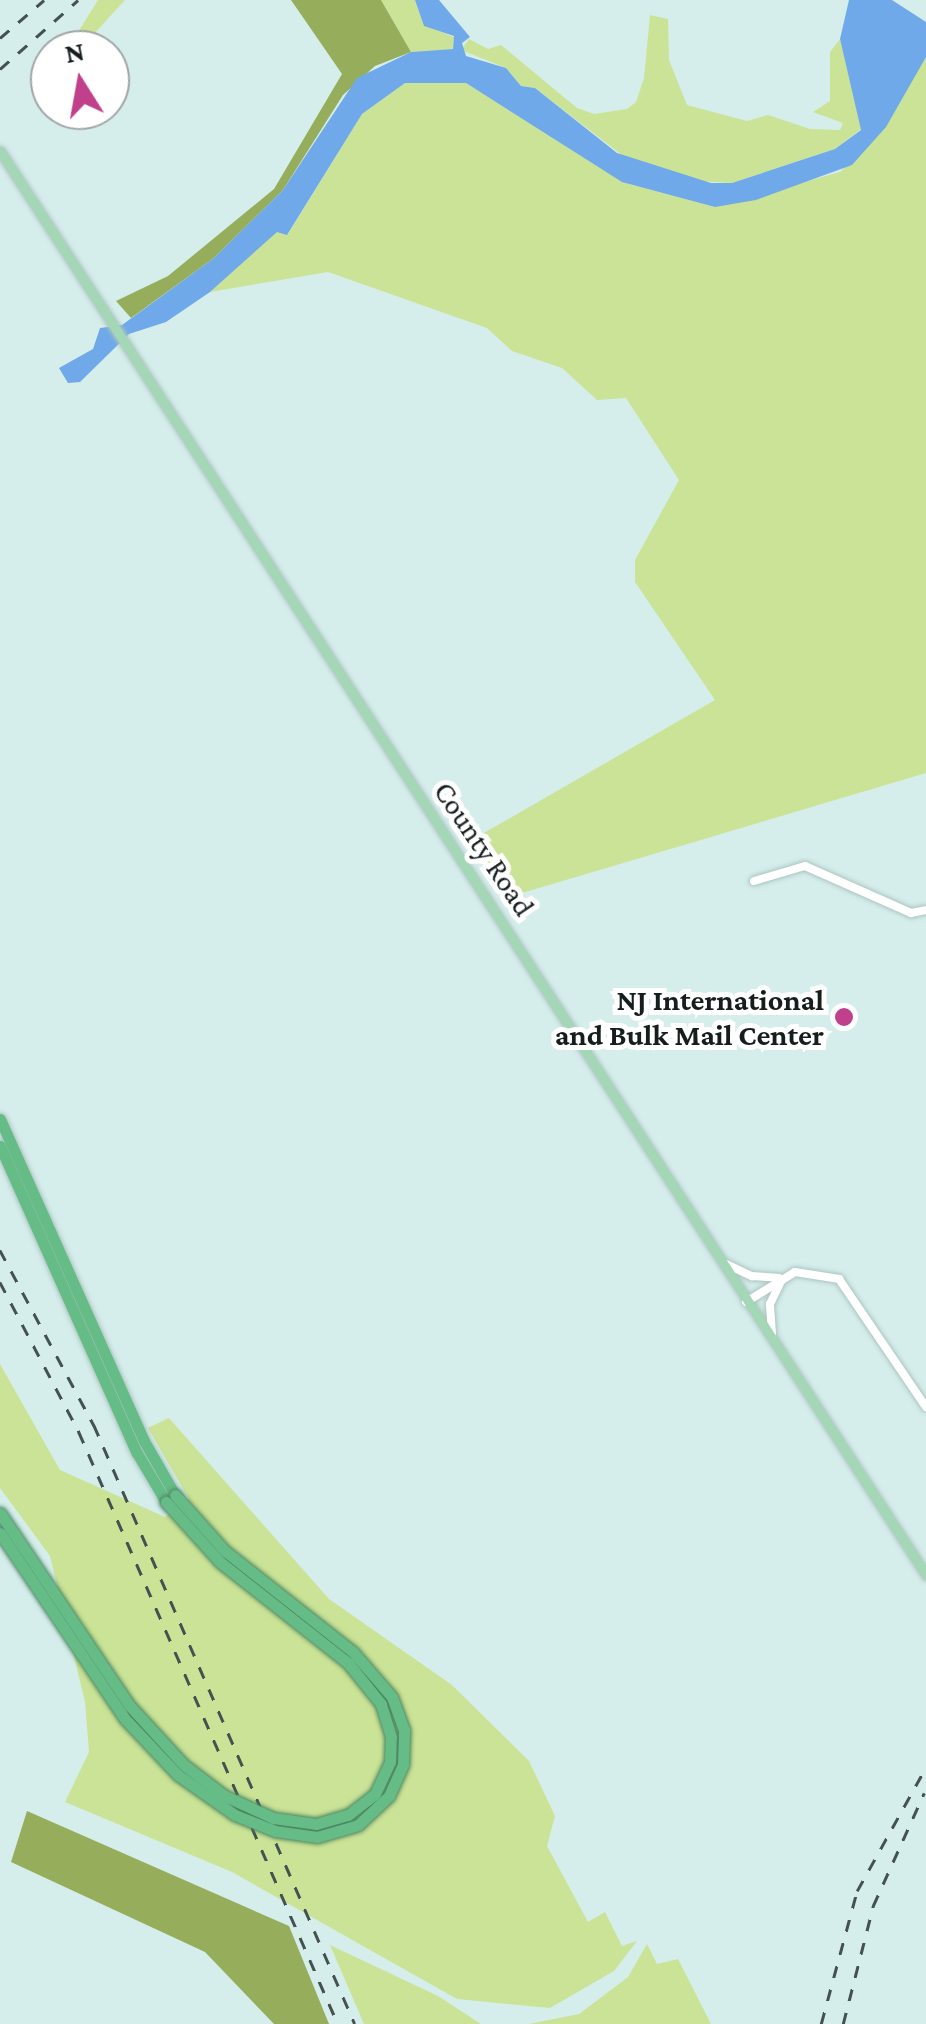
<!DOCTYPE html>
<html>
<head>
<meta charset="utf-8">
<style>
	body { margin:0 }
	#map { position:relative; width:926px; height:2024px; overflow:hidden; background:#d5eeeb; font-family:"Crimson Pro",serif }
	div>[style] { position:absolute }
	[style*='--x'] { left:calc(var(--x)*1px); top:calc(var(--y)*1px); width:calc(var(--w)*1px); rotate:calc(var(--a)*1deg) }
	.green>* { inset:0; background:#cbe396 }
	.forest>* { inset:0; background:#96ae5c }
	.water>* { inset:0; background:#6fa9e9 }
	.roads { filter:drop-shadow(0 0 2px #adc5c1) drop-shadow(0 0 2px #adc5c1) }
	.minor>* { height:8px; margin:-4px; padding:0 4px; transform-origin:4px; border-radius:4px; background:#fff }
	.major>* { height:9px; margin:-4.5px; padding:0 4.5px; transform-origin:4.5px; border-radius:4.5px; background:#a3d7b6 }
	.highway>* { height:11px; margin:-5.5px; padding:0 5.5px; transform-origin:5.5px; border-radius:5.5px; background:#66bc86 }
	.rail>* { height:2.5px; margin-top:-1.25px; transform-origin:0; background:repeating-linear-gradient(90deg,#445150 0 12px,transparent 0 24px) }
	.bridges { filter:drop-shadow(0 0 2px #4a8561) drop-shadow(0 0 2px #4a8561) }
	.highway-bridge>* { height:11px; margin:-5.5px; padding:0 5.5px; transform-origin:5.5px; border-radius:5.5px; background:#66bc86 }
	.dots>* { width:28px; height:28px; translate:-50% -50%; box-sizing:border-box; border:5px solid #fff; border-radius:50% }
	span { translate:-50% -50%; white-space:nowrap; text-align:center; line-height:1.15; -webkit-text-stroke:10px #fff; paint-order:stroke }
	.street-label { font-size:30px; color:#151e1d }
	.poi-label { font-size:30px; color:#151e1d; font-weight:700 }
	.right { translate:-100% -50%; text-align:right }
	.north { position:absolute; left:30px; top:30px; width:100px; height:100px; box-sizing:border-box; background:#fff; border:2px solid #a1a5a5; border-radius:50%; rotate:349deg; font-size:28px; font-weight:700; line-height:40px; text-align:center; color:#151e1d }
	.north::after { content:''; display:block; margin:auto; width:35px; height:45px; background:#c0408b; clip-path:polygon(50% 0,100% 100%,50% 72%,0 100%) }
</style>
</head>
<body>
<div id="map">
	<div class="green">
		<i style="clip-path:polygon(98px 0,125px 0,81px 48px,67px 50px)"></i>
		<i style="clip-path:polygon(381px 0,415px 0,424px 25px,454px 37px,453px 49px,411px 52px)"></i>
		<i style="clip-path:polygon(650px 15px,668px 19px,669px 60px,687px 105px,747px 121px,768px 115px,810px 129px,840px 130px,843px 123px,813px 112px,830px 101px,830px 52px,840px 39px,861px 129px,835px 149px,732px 183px,693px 181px,627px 159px,535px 88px,521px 86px,506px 68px,461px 50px,469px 39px,488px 49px,501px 45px,577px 108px,594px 114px,627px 109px,636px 102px,644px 78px)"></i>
		<i style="clip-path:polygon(926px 57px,926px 773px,512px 896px,529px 915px,516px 912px,470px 841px,715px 700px,635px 582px,635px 560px,679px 480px,626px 398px,597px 400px,562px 368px,512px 351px,487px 328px,328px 272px,210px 292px,277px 231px,288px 234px,362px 114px,405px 83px,466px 83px,623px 182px,715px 207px,840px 172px,875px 138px)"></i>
		<i style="clip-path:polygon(0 1364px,60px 1470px,165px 1517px,189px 1499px,148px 1428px,169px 1418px,329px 1599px,452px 1685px,529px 1761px,555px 1816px,547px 1846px,588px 1922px,605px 1912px,622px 1946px,637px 1941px,614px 1971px,550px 2008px,457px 1999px,232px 1872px,65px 1802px,89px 1752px,85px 1702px,50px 1556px,0 1488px)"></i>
		<i style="clip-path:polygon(647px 1944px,657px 1964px,678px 1959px,711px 2024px,529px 2024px,579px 2014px,628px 1977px)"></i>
		<i style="clip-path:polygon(330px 1945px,438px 1996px,481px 2024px,364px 2024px)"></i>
	</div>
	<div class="forest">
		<i style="clip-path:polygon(291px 0,381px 0,411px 52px,375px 66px,343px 95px,283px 190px,214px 258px,131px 318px,116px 301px,168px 276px,274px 189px,342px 74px)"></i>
		<i style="clip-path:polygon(27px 1811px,289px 1926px,329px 2024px,274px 2024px,205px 1952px,11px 1862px)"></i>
	</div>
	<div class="water">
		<i style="clip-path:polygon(415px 0,439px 0,470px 37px,462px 43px,466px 56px,506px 68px,521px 86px,535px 88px,617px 153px,711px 183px,732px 183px,835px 149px,861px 130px,840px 39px,849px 0,892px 0,926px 22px,926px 57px,886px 127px,852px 165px,756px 200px,715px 207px,622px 182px,466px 83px,405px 83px,362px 114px,287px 235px,277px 232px,210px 292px,166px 322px,129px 334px,80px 382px,68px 383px,59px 368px,93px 349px,100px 328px,122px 325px,214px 258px,283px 190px,357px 78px,411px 52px,453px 49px,454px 36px,424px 26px)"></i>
	</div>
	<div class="roads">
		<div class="minor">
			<i style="--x:754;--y:881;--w:53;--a:-16.4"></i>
			<i style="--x:805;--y:866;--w:116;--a:23.9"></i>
			<i style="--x:911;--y:913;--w:15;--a:-11"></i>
			<i style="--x:726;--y:1264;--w:29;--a:25"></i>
			<i style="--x:752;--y:1276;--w:27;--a:4"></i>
			<i style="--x:746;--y:1302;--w:57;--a:-31.5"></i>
			<i style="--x:795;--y:1272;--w:45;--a:9"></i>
			<i style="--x:839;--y:1279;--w:155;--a:55.8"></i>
			<i style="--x:772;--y:1334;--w:30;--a:-94"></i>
			<i style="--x:770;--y:1304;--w:25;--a:-64"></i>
		</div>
		<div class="major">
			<i style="--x:0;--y:151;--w:1699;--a:56.96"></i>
		</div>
		<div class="highway">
			<i style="--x:0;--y:1119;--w:353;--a:65.9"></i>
			<i style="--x:144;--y:1441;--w:62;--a:60.1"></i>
			<i style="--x:0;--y:1146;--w:336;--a:66"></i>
			<i style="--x:137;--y:1453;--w:57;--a:59.4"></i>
		</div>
	</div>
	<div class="rail">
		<i style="--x:0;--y:38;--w:58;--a:-40.8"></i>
		<i style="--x:0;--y:69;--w:104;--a:-41.5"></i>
		<i style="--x:0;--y:1250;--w:199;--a:61.8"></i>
		<i style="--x:94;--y:1425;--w:653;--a:66.46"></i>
		<i style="--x:0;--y:1282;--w:170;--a:62.2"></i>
		<i style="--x:79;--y:1432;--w:646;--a:66.37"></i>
		<i style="--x:821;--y:2024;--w:138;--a:-74.9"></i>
		<i style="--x:857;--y:1891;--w:142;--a:-60.9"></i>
		<i style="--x:843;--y:2024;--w:122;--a:-75.7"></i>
		<i style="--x:873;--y:1906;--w:124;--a:-65.7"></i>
	</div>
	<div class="bridges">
		<div class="highway-bridge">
			<i style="--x:0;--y:1513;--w:231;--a:56.1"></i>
			<i style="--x:129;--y:1705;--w:81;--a:47.5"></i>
			<i style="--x:184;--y:1765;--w:51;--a:37.1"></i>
			<i style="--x:225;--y:1796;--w:53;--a:24.6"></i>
			<i style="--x:273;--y:1818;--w:43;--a:7.9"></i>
			<i style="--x:316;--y:1824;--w:33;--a:-16"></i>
			<i style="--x:348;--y:1815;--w:34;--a:-38"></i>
			<i style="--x:375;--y:1794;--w:35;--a:-65"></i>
			<i style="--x:390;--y:1762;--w:25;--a:-88"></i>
			<i style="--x:391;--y:1737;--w:34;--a:-107"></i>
			<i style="--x:381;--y:1704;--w:53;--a:-128.8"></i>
			<i style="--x:348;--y:1663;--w:163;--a:-141.7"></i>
			<i style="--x:220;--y:1562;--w:81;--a:-132"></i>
			<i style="--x:0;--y:1533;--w:224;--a:56.1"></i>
			<i style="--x:125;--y:1719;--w:77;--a:46.6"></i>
			<i style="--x:178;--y:1775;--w:70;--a:35.1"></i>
			<i style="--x:235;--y:1815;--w:43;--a:21.8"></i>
			<i style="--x:275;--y:1831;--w:42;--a:8.1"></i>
			<i style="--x:317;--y:1837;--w:43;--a:-16.3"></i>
			<i style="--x:358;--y:1825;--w:42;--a:-43.1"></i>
			<i style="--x:389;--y:1796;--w:35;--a:-66"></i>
			<i style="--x:403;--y:1764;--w:34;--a:-88"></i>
			<i style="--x:404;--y:1730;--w:35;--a:-110"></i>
			<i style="--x:392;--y:1697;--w:60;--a:-130.9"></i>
			<i style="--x:353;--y:1652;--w:163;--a:-141.7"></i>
			<i style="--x:225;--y:1551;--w:75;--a:-131.8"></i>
		</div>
	</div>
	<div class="dots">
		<i style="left:844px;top:1017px;background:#c0408b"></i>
	</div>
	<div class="street-label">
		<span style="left:484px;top:849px;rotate:56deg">County Road</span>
	</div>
	<div class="poi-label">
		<span class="right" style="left:824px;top:1017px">NJ International<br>and Bulk Mail Center</span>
	</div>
	<div class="north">N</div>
</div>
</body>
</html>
